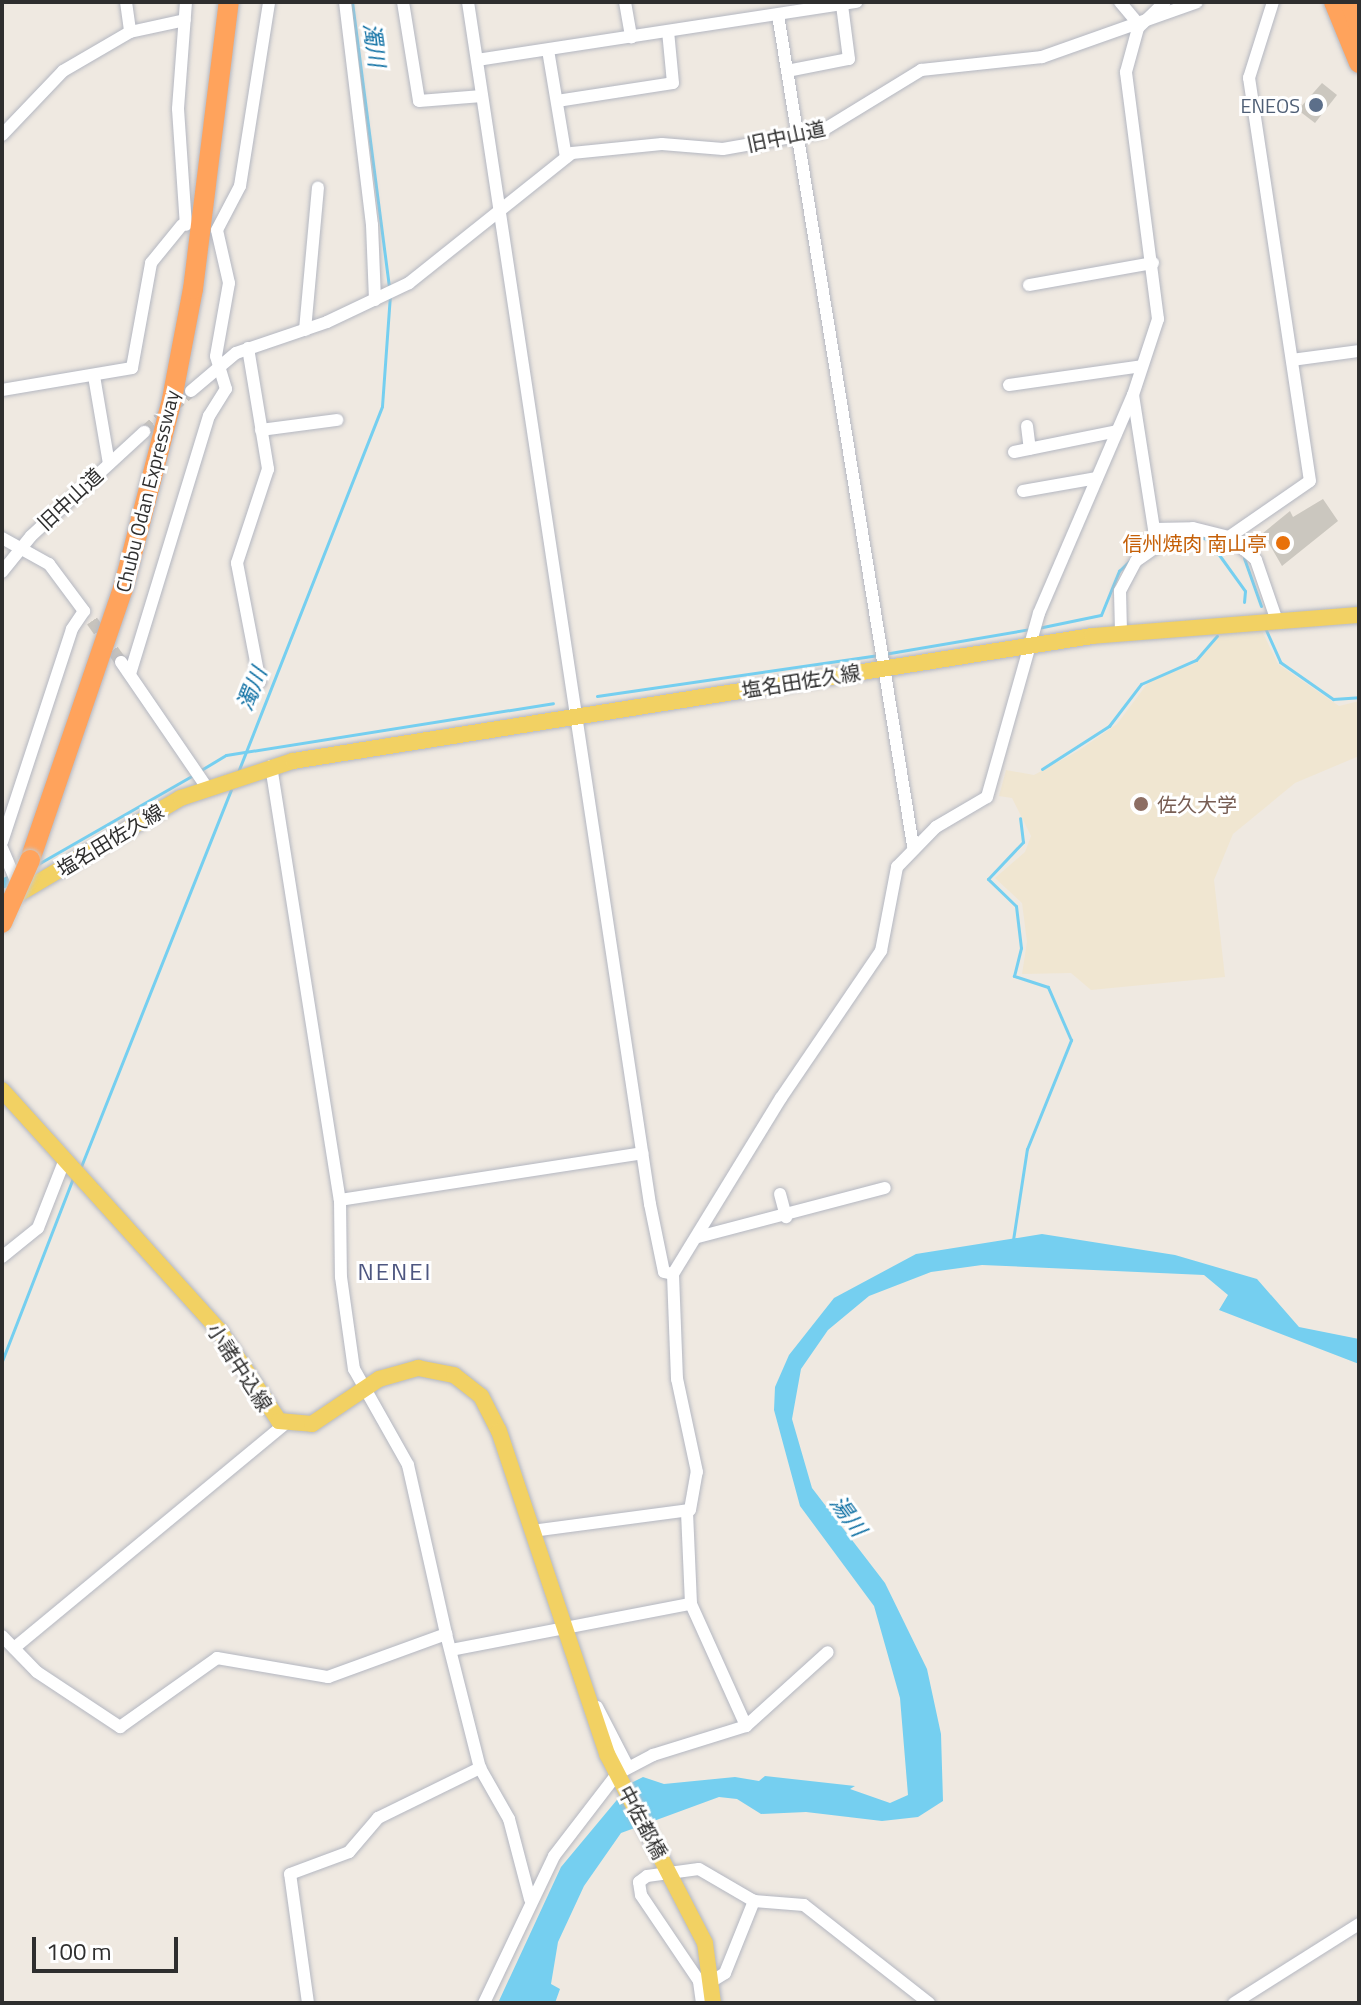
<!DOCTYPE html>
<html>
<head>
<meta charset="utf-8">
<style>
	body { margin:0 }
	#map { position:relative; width:1361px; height:2005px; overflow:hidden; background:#efe9e1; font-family:"Titillium Web","Noto Sans JP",sans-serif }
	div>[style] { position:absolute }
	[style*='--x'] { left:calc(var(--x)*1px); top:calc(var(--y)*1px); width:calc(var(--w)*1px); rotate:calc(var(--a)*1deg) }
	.education>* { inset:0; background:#f0e6d1 }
	.water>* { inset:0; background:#75cff0 }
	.stream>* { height:3px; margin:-1.5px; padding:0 1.5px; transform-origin:1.5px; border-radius:1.5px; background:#75cff0 }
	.canal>* { height:10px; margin:-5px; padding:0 5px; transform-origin:5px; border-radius:5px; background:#75cff0 }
	.building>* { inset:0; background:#cbc7bf }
	.minor-tunnel>* { height:12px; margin-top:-6px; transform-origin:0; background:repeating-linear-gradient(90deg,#c8c4bd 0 12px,transparent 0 18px) }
	.roads { filter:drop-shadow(0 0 2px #b4b7c1) drop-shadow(0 0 2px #b4b7c1) }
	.minor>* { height:12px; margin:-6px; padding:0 6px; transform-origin:6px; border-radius:6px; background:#fff }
	.major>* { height:16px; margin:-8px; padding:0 8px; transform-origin:8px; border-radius:8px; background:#f2d163 }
	.highway>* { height:20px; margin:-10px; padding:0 10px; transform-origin:10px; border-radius:10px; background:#ffa35c }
	.bridges { filter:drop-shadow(0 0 2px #c9c9c9) drop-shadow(0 0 2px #c9c9c9) }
	.highway-bridge>* { height:20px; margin:-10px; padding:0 10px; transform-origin:10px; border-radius:10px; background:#ffa35c }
	.dots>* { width:22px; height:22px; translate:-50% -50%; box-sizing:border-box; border:4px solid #fff; border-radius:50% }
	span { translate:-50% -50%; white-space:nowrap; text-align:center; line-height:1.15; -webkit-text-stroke:6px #fff; paint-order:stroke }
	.service-label { font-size:20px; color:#4e5e75 }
	.right { translate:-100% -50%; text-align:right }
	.street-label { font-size:20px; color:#2e2e2e }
	.food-label { font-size:20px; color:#c56008 }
	.education-label { font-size:20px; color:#785e54 }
	.left { translate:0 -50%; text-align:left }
	.water-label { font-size:22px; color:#0d6fa3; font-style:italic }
	.quarter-label { font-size:24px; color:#4d5680; letter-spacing:2px }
	.frame { position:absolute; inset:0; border:4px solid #2e2e2e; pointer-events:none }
	.scale { position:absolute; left:32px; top:1937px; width:146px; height:36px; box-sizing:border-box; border:4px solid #2e2e2e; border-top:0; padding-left:10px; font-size:24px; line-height:28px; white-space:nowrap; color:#2e2e2e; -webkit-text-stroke:6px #fff; paint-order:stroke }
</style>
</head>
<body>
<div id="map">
	<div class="education">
		<i style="clip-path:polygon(1261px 629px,1278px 664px,1339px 706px,1359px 701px,1359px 756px,1295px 783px,1233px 834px,1214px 880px,1225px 977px,1091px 990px,1071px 973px,1022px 974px,1027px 942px,1022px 903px,995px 878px,1025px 852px,1031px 836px,1012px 798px,999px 796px,1006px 770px,1034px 775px,1078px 751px,1117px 724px,1150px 680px,1194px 664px,1224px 631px)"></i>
	</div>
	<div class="water">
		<i style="clip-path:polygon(1042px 1234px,1175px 1255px,1257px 1279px,1299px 1327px,1359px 1339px,1359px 1364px,1219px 1310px,1228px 1295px,1204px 1275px,982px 1265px,931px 1272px,869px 1296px,828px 1330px,801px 1369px,792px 1419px,812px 1488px,885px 1583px,927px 1669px,941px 1734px,943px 1801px,918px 1817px,882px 1821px,806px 1812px,761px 1814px,737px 1799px,719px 1797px,621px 1833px,584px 1886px,558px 1942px,551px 1984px,560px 1989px,555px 2003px,498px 2003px,561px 1867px,631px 1783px,643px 1777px,664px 1784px,735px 1777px,759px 1781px,765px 1776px,855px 1786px,850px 1789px,890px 1803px,908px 1795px,900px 1698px,874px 1606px,800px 1506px,774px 1410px,775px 1387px,789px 1355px,834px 1298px,916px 1254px)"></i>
	</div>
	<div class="stream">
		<i style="--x:352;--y:2;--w:288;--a:82.6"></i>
		<i style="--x:1158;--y:539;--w:46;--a:-1.2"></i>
		<i style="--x:1204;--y:538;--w:33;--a:21"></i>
		<i style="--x:1221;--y:544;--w:9;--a:117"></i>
		<i style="--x:1217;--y:552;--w:48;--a:54.3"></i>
		<i style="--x:1245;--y:591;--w:11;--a:95"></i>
		<i style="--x:1244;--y:558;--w:51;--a:70.5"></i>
		<i style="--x:1038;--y:628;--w:64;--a:-11.7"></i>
		<i style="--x:1101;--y:615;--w:48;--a:-67.8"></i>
		<i style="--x:1119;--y:571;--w:43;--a:-44.1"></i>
		<i style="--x:1266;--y:630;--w:35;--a:66"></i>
		<i style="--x:1280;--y:662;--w:65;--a:34.9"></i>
		<i style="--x:1333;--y:699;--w:26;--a:-4"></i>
		<i style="--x:884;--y:654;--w:149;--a:-9.7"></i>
		<i style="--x:597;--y:696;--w:283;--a:-8.3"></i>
		<i style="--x:1042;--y:769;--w:80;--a:-32.7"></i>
		<i style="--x:1109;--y:726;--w:53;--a:-52.7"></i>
		<i style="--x:1141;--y:684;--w:60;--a:-23.6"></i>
		<i style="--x:1196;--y:660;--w:32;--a:-49"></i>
		<i style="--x:201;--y:770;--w:29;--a:-31"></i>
		<i style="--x:226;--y:755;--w:331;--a:-9"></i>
		<i style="--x:238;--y:772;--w:393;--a:-68.5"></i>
		<i style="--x:382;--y:406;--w:111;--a:-85.9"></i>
		<i style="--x:38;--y:864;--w:181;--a:-29.8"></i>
		<i style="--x:80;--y:1169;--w:408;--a:-68.3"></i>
		<i style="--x:1013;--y:1240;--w:92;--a:-81.3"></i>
		<i style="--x:1027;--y:1149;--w:118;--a:-68"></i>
		<i style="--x:1071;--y:1040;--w:58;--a:-113.5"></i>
		<i style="--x:1048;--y:987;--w:36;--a:-162"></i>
		<i style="--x:1014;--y:976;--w:29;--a:-76"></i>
		<i style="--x:1021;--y:948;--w:42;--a:-96.8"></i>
		<i style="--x:1016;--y:906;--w:39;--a:-136"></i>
		<i style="--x:988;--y:879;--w:51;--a:-46.6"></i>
		<i style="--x:1023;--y:842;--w:24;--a:-97"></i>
		<i style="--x:2;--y:1361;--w:196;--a:-68.8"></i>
	</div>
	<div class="canal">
		<i style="--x:2;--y:884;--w:10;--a:-24"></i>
	</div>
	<div class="building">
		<i style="clip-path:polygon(1322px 83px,1337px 95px,1315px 123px,1298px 110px)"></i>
		<i style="clip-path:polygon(1323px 499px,1338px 521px,1282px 566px,1263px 533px,1290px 511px,1293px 517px)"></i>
	</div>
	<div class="minor-tunnel">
		<i style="--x:144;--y:432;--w:62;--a:-41.1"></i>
		<i style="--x:92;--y:621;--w:50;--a:54.7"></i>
	</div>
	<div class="roads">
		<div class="minor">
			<i style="--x:126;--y:2;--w:30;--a:82"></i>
			<i style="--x:186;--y:2;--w:107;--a:94.3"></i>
			<i style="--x:178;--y:109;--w:116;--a:86.1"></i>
			<i style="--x:345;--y:2;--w:225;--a:83.1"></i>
			<i style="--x:372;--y:225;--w:75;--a:87.7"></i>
			<i style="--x:403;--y:2;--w:100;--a:80.8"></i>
			<i style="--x:419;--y:101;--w:63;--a:-4.5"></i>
			<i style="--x:468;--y:2;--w:1216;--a:81.39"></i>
			<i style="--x:650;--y:1204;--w:69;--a:78.4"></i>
			<i style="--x:664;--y:1272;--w:9;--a:13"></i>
			<i style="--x:625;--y:2;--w:36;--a:80"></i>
			<i style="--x:1120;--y:2;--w:26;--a:50"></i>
			<i style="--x:778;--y:15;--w:842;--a:80.77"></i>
			<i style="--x:548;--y:50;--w:109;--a:80.5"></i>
			<i style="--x:477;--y:60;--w:384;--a:-8.7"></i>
			<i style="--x:787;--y:71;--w:63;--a:-11"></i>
			<i style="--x:849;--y:59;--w:54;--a:-97.4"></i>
			<i style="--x:557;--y:101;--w:117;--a:-8.8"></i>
			<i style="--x:673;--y:83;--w:52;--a:-95.5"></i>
			<i style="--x:2;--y:135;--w:88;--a:-46.4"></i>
			<i style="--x:63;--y:71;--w:78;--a:-30.2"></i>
			<i style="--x:130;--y:32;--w:56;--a:-12.3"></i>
			<i style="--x:1029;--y:285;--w:126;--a:-10.1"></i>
			<i style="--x:305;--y:330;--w:143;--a:-84.8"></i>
			<i style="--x:248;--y:348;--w:123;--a:80.6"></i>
			<i style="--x:268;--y:469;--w:99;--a:108.3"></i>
			<i style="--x:237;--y:563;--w:121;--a:79.1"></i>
			<i style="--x:1292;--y:360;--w:68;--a:-7.7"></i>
			<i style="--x:94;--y:376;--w:89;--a:80.3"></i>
			<i style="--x:1009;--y:385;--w:134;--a:-8.1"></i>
			<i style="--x:2;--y:390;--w:132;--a:-9.6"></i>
			<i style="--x:132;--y:368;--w:107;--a:-79.7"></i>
			<i style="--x:151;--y:263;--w:49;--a:-50.8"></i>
			<i style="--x:191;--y:391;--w:59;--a:-40.2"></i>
			<i style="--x:236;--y:353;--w:96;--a:-18.8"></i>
			<i style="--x:327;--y:322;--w:91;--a:-25.4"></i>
			<i style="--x:409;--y:283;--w:208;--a:-38.6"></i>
			<i style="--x:572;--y:153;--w:90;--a:-5.7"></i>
			<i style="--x:662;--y:144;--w:61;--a:4.7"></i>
			<i style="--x:723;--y:149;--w:98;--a:-9.9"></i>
			<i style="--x:820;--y:132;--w:119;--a:-31.5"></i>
			<i style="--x:921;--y:70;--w:122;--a:-6.1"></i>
			<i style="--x:1042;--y:57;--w:164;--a:-19.5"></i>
			<i style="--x:1133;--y:395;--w:136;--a:81.1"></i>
			<i style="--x:1154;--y:529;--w:39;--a:-1"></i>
			<i style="--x:1193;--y:528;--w:37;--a:14"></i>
			<i style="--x:1229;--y:537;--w:98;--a:-34.7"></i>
			<i style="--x:1310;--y:481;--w:408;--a:-98.6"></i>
			<i style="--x:1249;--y:78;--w:80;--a:-72.5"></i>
			<i style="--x:1027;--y:426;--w:23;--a:83"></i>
			<i style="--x:261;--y:430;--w:77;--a:-7.5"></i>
			<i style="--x:1014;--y:452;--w:105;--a:-11.5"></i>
			<i style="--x:1023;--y:491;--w:75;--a:-10"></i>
			<i style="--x:1229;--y:537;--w:35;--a:40"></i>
			<i style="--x:1256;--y:560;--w:61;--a:71"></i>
			<i style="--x:2;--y:538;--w:54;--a:29"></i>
			<i style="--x:49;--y:564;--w:59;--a:53.3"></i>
			<i style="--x:84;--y:611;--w:22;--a:124"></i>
			<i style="--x:72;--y:629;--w:224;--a:108.2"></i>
			<i style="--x:2;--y:572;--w:46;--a:-51.1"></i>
			<i style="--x:31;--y:536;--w:154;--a:-42.6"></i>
			<i style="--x:1121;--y:632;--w:41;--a:-91.4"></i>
			<i style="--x:1120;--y:591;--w:34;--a:-62"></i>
			<i style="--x:1136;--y:561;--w:24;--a:-35"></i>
			<i style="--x:1156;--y:547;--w:18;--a:-96"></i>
			<i style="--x:121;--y:662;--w:150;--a:55.6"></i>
			<i style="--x:130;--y:674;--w:270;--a:-73"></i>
			<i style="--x:209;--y:416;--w:32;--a:-58"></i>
			<i style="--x:226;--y:389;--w:34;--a:-107"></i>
			<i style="--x:216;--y:356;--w:74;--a:-79.9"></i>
			<i style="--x:229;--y:283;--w:54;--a:-102.8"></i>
			<i style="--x:217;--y:230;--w:50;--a:-62.4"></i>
			<i style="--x:240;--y:186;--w:186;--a:-81"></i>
			<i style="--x:271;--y:766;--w:439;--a:81"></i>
			<i style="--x:340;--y:1200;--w:77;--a:89.3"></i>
			<i style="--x:341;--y:1277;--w:93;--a:82"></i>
			<i style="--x:354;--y:1369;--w:110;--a:60.6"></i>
			<i style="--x:408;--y:1465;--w:173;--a:77.3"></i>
			<i style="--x:2;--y:848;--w:46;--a:66.8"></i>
			<i style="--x:780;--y:1194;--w:24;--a:75"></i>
			<i style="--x:340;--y:1200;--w:306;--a:-8.8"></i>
			<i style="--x:698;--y:1237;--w:193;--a:-14.7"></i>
			<i style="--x:2;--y:1257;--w:46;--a:-38.9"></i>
			<i style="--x:38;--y:1228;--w:74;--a:-68.6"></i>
			<i style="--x:687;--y:1512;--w:92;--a:87.5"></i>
			<i style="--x:691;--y:1604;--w:134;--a:65.7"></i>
			<i style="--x:746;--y:1726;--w:110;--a:-42.1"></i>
			<i style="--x:532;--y:1531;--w:159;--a:-7.6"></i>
			<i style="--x:690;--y:1510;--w:39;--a:-80"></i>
			<i style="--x:697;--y:1472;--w:95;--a:-102.1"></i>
			<i style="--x:677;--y:1379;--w:105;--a:-92.2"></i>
			<i style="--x:673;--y:1274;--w:206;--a:-58.5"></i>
			<i style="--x:781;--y:1098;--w:178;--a:-55.8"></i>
			<i style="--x:881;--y:951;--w:86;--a:-79.2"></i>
			<i style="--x:897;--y:867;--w:56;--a:-45.7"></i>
			<i style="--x:936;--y:827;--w:59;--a:-30.5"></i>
			<i style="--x:987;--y:797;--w:191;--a:-74.2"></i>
			<i style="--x:1039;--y:613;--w:237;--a:-66.7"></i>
			<i style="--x:1133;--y:395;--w:80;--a:-71.8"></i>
			<i style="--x:1158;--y:319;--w:249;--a:-97.4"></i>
			<i style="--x:1126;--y:72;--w:46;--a:-74.7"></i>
			<i style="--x:1138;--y:28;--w:37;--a:-44"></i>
			<i style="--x:2;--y:1636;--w:50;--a:45.8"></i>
			<i style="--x:37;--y:1672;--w:100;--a:33.5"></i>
			<i style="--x:120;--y:1727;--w:119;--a:-35.4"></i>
			<i style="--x:217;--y:1658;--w:113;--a:9.7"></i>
			<i style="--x:328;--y:1677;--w:126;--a:-20"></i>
			<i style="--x:446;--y:1634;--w:138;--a:75.8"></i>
			<i style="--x:480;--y:1768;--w:59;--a:60.4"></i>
			<i style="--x:509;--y:1819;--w:83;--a:75.3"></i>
			<i style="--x:14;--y:1648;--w:352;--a:-39.6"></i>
			<i style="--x:451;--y:1650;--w:244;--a:-10.9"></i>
			<i style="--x:597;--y:1707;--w:68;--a:62.7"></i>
			<i style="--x:714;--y:1980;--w:13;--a:-32"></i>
			<i style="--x:725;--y:1973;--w:78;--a:-68.1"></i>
			<i style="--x:308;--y:2003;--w:130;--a:-97.9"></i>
			<i style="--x:290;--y:1874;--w:63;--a:-20.4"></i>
			<i style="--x:349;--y:1852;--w:45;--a:-49.5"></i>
			<i style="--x:378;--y:1818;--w:114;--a:-26.1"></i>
			<i style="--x:484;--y:2003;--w:163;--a:-64.5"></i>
			<i style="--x:554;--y:1856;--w:103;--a:-52.5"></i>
			<i style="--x:617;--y:1774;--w:41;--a:-27.8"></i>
			<i style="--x:653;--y:1755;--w:97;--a:-17.3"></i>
			<i style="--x:702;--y:2003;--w:22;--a:-98"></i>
			<i style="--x:699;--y:1981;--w:104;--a:-124"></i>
			<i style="--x:641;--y:1895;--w:13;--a:-99"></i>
			<i style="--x:639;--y:1882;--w:10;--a:-37"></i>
			<i style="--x:647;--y:1876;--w:52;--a:-7.7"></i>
			<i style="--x:699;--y:1869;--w:64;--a:30.2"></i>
			<i style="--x:754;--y:1901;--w:50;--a:4.6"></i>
			<i style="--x:804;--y:1905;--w:159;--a:38.1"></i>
			<i style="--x:1234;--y:2003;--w:148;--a:-32.3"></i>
		</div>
		<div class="major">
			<i style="--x:10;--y:899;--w:199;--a:-30.6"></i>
			<i style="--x:181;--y:798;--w:118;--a:-18.3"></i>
			<i style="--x:293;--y:761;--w:809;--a:-8.89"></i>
			<i style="--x:1092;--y:636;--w:268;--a:-4.5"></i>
			<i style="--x:2;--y:1090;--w:324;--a:47.9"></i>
			<i style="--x:219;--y:1330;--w:109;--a:56.6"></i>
			<i style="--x:279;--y:1421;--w:33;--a:5"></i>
			<i style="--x:312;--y:1424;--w:81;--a:-33.9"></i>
			<i style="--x:379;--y:1379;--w:41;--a:-15.8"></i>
			<i style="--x:418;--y:1368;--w:37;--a:11"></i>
			<i style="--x:454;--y:1375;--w:34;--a:38"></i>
			<i style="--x:481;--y:1396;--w:39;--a:63"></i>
			<i style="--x:499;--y:1431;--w:341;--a:71.5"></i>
			<i style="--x:607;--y:1754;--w:213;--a:62.6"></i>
			<i style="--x:705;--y:1943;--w:61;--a:82.4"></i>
		</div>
		<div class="highway">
			<i style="--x:1334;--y:2;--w:66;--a:67.7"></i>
			<i style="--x:1350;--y:2;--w:25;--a:69"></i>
			<i style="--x:30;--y:860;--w:287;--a:-71.1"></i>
			<i style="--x:123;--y:589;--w:196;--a:-75.5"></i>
			<i style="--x:172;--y:399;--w:112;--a:-79.2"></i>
			<i style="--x:193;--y:289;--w:289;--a:-82.9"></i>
		</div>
	</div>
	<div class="bridges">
		<div class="highway-bridge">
			<i style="--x:2;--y:923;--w:69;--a:-66"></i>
		</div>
	</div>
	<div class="dots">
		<i style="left:1316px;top:105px;background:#5c6f8a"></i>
		<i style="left:1283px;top:543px;background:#e8710a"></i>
		<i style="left:1141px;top:804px;background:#8d6e63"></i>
	</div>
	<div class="service-label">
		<span class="right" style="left:1300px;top:105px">ENEOS</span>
	</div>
	<div class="street-label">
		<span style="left:786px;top:136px;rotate:-12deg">旧中山道</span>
		<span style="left:147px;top:491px;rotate:-76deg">Chubu Odan Expressway</span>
		<span style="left:70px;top:499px;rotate:-43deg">旧中山道</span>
		<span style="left:801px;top:681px;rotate:-9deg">塩名田佐久線</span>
		<span style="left:110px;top:840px;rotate:-31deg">塩名田佐久線</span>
		<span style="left:240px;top:1367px;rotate:57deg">小諸中込線</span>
		<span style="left:643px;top:1822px;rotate:62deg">中佐都橋</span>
	</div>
	<div class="food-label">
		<span class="right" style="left:1267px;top:543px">信州焼肉 南山亭</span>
	</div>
	<div class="education-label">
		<span class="left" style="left:1157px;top:804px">佐久大学</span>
	</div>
	<div class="water-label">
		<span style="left:374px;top:45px;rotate:82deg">濁川</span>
		<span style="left:252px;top:689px;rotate:-68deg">濁川</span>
		<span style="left:848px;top:1516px;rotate:54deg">湯川</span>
	</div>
	<div class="quarter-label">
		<span style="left:395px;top:1272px">NENEI</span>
	</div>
	<div class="frame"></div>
	<div class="scale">100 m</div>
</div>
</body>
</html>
